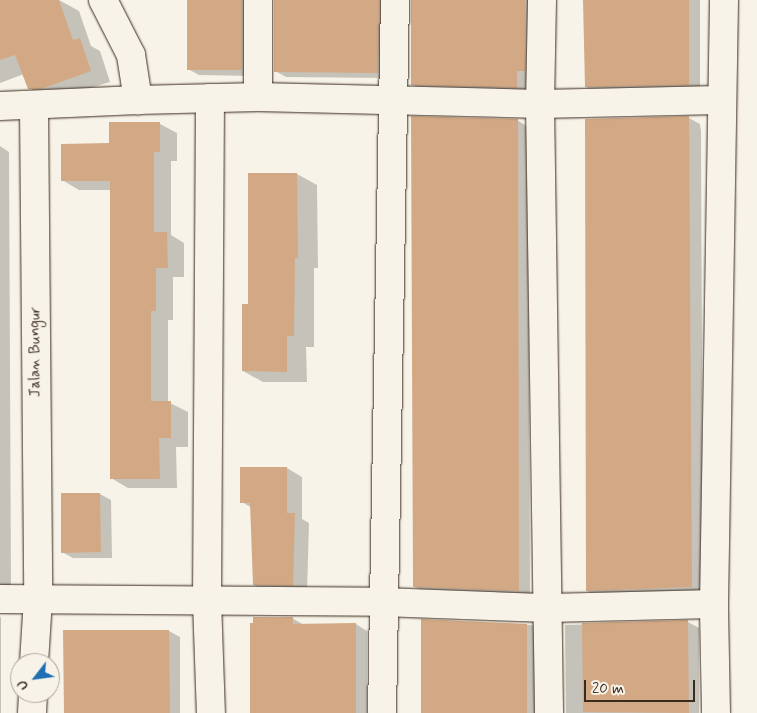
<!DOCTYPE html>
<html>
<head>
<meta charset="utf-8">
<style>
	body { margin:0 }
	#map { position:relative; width:757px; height:713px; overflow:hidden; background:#f7f3e8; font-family:Mynerve,sans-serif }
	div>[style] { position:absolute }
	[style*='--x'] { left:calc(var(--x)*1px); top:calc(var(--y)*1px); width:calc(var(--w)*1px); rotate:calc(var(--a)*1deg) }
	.shadow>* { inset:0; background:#0003 }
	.building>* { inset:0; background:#d3a985 }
	.roads { filter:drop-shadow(0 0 1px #3b2a1e) drop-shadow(0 0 1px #3b2a1e) }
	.minor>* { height:28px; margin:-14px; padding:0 14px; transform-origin:14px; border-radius:14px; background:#f7f3e8 }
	span { translate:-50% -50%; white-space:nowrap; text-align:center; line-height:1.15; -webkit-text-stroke:4.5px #f7f3e8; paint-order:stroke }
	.street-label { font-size:15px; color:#3b2a1e }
	.north { position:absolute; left:10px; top:653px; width:50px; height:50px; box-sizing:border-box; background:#f7f3e8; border:1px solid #aca397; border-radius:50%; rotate:240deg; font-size:14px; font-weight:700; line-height:20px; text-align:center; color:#3b2a1e }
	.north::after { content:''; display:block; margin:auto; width:18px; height:22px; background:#1f6fb2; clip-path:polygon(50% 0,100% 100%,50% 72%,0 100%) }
	.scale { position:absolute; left:584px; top:680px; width:111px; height:22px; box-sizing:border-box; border:2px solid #3b2a1e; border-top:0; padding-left:6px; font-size:15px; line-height:18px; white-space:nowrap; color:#3b2a1e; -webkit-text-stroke:4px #f7f3e8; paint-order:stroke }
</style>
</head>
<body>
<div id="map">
	<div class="shadow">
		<i style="clip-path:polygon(0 0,59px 0,79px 11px,91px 46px,100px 51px,110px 82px,49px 100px,29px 88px,24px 74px,0 83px)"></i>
		<i style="clip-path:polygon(188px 0,257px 0,253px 76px,199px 75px,188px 69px)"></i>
		<i style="clip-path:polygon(275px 0,394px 0,389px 78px,286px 77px,275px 71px)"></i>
		<i style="clip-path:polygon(412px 0,536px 0,528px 93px,423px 91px,412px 84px)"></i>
		<i style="clip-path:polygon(586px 0,700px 0,700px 91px,597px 93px,586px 87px)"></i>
		<i style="clip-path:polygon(689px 118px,700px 124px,701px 131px,703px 593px,598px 597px,587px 591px)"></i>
		<i style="clip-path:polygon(517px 120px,528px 127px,530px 597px,426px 593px,415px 587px)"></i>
		<i style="clip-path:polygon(160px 124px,177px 133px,177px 161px,171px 161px,171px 235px,184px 243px,184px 277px,173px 277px,173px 320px,168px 320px,168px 402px,188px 412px,188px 447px,176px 447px,177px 488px,128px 488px,111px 478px,111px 190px,79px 190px,62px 180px,110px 144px)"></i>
		<i style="clip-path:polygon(0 146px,9px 152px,11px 589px,0 595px)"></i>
		<i style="clip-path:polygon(297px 174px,317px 185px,318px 268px,314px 268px,314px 347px,306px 347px,307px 382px,263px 382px,243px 371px,250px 305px)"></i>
		<i style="clip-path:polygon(287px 468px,302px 477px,302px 519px,309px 523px,307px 594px,269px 593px,254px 585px,252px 508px,242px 502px)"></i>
		<i style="clip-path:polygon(100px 494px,111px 500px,112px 558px,73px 558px,62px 552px)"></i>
		<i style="clip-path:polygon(0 616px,1px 618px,1px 713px,0 713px)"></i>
		<i style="clip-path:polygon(292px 618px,304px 625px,356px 624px,367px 631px,367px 713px,252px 713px)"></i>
		<i style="clip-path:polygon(423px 620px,532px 625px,543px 631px,544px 713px,423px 713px)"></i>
		<i style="clip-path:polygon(688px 622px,699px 628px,699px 713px,566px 713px,565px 625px)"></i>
		<i style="clip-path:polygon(169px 631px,180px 637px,180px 713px,65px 713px)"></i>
	</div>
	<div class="building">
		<i style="clip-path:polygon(0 0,59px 0,73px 40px,80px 38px,91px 71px,41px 89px,28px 89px,15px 55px,0 60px)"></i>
		<i style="clip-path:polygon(187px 0,242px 0,242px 70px,187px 70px)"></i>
		<i style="clip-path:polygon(274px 0,379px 0,378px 73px,274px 72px)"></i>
		<i style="clip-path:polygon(411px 0,525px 0,525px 71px,517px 71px,517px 88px,411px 85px)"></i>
		<i style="clip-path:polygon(583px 0,689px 0,689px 85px,585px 87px)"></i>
		<i style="clip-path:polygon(411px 116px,518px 119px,519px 591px,413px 587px)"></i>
		<i style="clip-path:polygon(689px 116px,692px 587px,586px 591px,585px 119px)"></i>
		<i style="clip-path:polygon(109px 122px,160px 122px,160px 152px,154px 152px,154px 232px,167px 232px,168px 268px,156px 268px,156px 311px,151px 311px,151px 401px,171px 401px,171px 438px,159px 438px,160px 479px,110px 479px,110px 181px,61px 181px,61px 144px,109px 143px)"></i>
		<i style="clip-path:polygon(248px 173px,297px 173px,298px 258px,295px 258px,294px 336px,287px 336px,287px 372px,242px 371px,242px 304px,248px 304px)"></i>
		<i style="clip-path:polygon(240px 467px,287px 467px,287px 513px,295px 513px,293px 586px,253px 585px,250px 503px,240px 503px)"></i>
		<i style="clip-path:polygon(61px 493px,100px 493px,101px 552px,61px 553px)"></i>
		<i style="clip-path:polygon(253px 617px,293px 617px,293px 624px,356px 623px,356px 713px,250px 713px,250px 623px,253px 623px)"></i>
		<i style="clip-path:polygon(421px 619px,527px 624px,527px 713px,421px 713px)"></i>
		<i style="clip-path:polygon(688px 620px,689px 713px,583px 712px,582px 623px)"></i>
		<i style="clip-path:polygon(63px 630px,169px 630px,170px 713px,64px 713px)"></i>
	</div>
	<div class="roads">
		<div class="minor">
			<i style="--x:103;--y:0;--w:62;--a:63"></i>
			<i style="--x:131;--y:55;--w:46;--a:81.2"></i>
			<i style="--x:138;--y:100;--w:120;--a:-1.4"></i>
			<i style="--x:258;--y:97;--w:282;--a:1.4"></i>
			<i style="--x:540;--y:104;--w:180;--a:-1.3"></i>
			<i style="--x:258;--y:0;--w:97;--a:90"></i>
			<i style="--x:542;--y:0;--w:104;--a:91.1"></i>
			<i style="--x:540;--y:104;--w:609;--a:89.15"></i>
			<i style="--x:210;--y:98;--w:503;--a:90.34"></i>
			<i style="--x:207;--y:601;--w:112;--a:88"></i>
			<i style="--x:0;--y:106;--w:138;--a:-2.5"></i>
			<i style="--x:34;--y:106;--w:493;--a:89.5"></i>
			<i style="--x:38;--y:599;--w:64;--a:93.6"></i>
			<i style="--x:0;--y:599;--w:382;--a:0.4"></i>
			<i style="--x:382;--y:602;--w:167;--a:2.1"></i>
			<i style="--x:549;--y:608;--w:165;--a:-1.4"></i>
			<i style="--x:32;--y:713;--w:20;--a:-87"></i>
			<i style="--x:382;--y:713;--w:713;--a:-88.96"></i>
			<i style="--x:716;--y:713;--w:109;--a:-91.1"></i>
			<i style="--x:714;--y:604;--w:604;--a:-89.05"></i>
		</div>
	</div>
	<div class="street-label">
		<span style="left:36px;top:352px;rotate:-90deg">Jalan Bungur</span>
	</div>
	<div class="north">U</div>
	<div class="scale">20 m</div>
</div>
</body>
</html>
